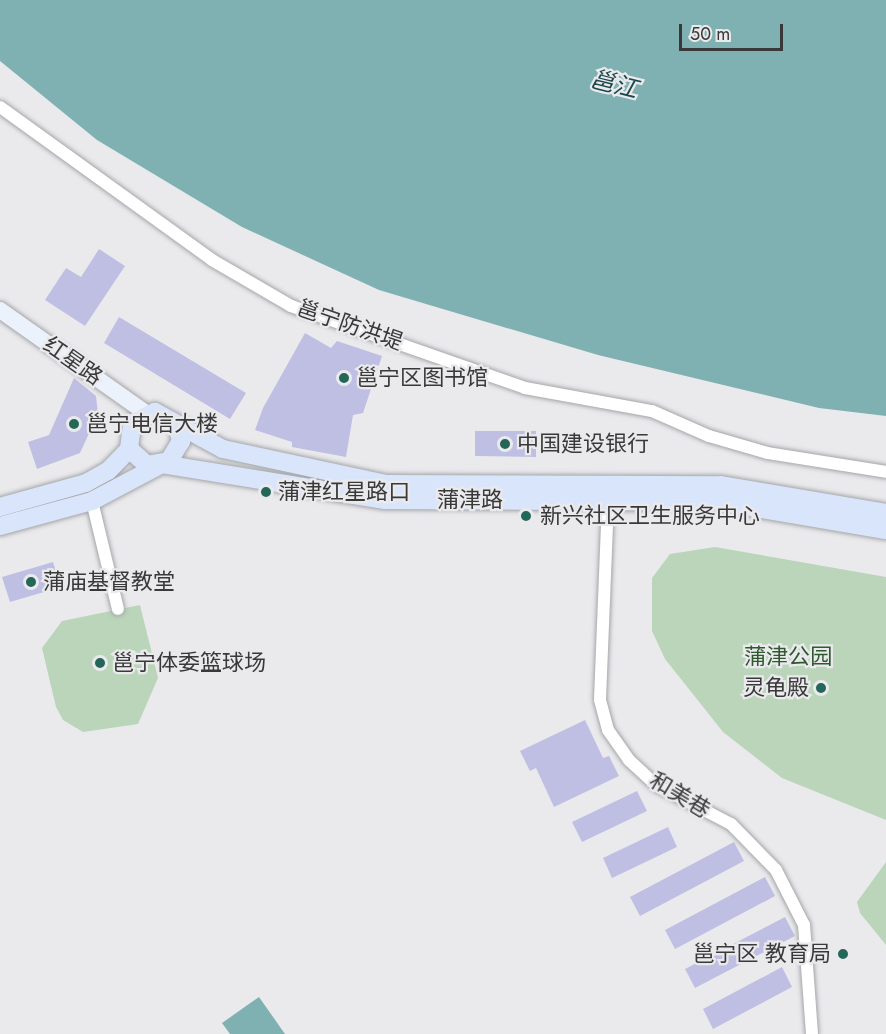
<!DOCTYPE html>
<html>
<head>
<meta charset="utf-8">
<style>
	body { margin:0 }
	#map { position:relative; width:886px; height:1034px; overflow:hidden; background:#eaeaed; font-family:Jost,"Noto Sans SC",sans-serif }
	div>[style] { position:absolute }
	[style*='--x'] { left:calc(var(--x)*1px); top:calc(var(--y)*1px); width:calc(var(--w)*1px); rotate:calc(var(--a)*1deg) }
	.green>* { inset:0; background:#bad5b9 }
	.water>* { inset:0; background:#7fb1b3 }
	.building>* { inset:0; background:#bfbfe4 }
	.roads { filter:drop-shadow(0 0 2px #a5a6a9) drop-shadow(0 0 2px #a5a6a9) }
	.street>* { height:12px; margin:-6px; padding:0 6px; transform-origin:6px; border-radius:6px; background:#fff }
	.secondary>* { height:16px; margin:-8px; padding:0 8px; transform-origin:8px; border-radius:8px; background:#ecf2fc }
	.primary>* { height:18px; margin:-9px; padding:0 9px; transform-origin:9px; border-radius:9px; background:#d9e5fa }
	.dots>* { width:16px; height:16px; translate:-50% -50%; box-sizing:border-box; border:3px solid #eaeaed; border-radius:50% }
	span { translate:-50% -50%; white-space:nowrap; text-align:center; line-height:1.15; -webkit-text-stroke:4.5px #eaeaed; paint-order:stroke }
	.street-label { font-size:22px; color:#39393a }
	.poi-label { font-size:22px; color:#39393a }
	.left { translate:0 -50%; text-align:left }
	.right { translate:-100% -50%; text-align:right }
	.park-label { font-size:22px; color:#2f592f }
	.water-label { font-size:24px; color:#1b494b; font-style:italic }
	.scale { position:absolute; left:679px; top:24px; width:104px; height:27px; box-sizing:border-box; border:3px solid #39393a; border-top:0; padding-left:8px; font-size:18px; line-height:21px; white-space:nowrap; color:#39393a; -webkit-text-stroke:4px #eaeaed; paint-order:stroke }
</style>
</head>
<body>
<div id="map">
	<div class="green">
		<i style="clip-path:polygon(715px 547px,886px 577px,886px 820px,782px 778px,723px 732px,665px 659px,652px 631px,652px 578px,670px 554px)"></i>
		<i style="clip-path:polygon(140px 605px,158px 678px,138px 724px,83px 732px,63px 720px,56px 707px,42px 648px,62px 621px)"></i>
		<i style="clip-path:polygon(886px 862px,886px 945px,860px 913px,857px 902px)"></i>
	</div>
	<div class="water">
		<i style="clip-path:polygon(0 0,886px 0,886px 416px,819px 408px,598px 355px,379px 290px,242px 227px,97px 140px,0 61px)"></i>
		<i style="clip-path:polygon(259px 997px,285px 1034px,230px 1034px,222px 1023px)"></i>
	</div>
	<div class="building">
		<i style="clip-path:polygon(99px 249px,125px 266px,85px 326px,45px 300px,66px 268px,81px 277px)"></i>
		<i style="clip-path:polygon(119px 317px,246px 393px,230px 419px,104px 343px)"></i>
		<i style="clip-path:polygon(305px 333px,331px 348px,337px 341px,382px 356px,363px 413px,353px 415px,346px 457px,292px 447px,292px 442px,255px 430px,263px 408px)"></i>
		<i style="clip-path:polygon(74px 378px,96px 396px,98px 414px,80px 453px,37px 469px,28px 442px,49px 435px)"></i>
		<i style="clip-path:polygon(475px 431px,536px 431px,536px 457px,475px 456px)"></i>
		<i style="clip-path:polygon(53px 562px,61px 587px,10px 602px,2px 577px)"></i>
		<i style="clip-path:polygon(585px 720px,603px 758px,609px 756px,619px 776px,554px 807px,536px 768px,530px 771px,520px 751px)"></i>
		<i style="clip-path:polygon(637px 791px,647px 811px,582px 842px,572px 822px)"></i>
		<i style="clip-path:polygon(668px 827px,677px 847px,612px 878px,603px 858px)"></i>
		<i style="clip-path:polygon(734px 842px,744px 861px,640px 916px,630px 897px)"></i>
		<i style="clip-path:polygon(765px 877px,775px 896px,675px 949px,665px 930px)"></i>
		<i style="clip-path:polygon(785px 917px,795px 936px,695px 988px,685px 969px)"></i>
		<i style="clip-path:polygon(782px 967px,792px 987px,713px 1029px,703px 1009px)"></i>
	</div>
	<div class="roads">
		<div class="street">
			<i style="--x:0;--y:107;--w:261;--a:35.8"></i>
			<i style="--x:212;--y:260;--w:91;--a:30.2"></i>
			<i style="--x:291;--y:306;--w:248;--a:19.3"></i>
			<i style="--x:525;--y:388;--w:129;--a:10.3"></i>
			<i style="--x:652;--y:411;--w:62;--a:23.7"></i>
			<i style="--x:709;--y:436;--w:61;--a:16.1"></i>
			<i style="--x:768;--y:453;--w:120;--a:9.1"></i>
			<i style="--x:608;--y:500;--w:200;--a:92.3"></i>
			<i style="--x:600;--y:700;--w:31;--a:75"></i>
			<i style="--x:608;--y:730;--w:37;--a:55"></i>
			<i style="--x:629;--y:760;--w:37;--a:43"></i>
			<i style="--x:656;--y:785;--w:85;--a:27.5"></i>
			<i style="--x:731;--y:824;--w:64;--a:45.6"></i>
			<i style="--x:776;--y:870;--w:62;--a:63"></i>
			<i style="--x:804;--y:925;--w:109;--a:85.8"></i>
			<i style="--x:92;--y:501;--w:111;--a:76.5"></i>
		</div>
		<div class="secondary">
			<i style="--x:0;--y:310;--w:179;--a:35.2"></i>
		</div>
		<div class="primary">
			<i style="--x:177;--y:426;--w:16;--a:75"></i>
			<i style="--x:181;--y:441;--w:23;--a:121"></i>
			<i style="--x:169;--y:461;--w:22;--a:170"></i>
			<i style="--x:147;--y:465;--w:24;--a:-138"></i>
			<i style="--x:129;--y:449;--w:25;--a:-83"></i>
			<i style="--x:132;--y:424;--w:26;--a:-28"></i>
			<i style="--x:155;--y:412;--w:77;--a:28.6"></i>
			<i style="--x:223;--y:449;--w:167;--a:12.1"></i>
			<i style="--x:386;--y:484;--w:335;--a:0.2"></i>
			<i style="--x:721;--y:485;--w:167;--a:9.6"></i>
			<i style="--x:0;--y:507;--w:89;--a:-15.6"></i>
			<i style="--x:86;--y:483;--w:25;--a:-29"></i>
			<i style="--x:108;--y:471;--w:30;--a:-46"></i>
			<i style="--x:0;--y:526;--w:95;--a:-15.2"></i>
			<i style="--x:92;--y:501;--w:79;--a:-27.9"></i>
			<i style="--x:162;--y:464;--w:226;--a:9.2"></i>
			<i style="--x:385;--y:500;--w:335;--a:0.3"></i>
			<i style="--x:720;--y:502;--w:168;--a:9.6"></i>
		</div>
	</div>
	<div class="dots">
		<i style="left:344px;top:378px;background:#246758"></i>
		<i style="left:74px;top:424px;background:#246758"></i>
		<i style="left:505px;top:444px;background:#246758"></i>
		<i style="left:266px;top:492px;background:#246758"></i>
		<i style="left:526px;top:516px;background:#246758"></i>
		<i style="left:31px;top:582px;background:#246758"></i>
		<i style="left:100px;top:663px;background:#246758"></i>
		<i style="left:821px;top:688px;background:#246758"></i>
		<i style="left:843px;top:954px;background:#246758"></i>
	</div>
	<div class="street-label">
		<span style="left:350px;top:325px;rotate:19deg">邕宁防洪堤</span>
		<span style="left:73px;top:361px;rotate:35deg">红星路</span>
		<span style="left:470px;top:500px">蒲津路</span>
		<span style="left:680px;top:795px;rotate:31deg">和美巷</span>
	</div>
	<div class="poi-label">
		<span class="left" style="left:356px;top:378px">邕宁区图书馆</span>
		<span class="left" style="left:86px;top:424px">邕宁电信大楼</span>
		<span class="left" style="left:517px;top:444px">中国建设银行</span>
		<span class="left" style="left:278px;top:492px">蒲津红星路口</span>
		<span class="left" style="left:540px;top:516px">新兴社区卫生服务中心</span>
		<span class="left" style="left:43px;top:582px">蒲庙基督教堂</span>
		<span class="left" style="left:112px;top:663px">邕宁体委篮球场</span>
		<span class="right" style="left:809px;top:688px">灵龟殿</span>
		<span class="right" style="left:831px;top:954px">邕宁区 教育局</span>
	</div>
	<div class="park-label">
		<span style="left:788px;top:657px">蒲津公园</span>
	</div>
	<div class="water-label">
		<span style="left:614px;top:84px;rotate:14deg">邕江</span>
	</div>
	<div class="scale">50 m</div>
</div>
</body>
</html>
